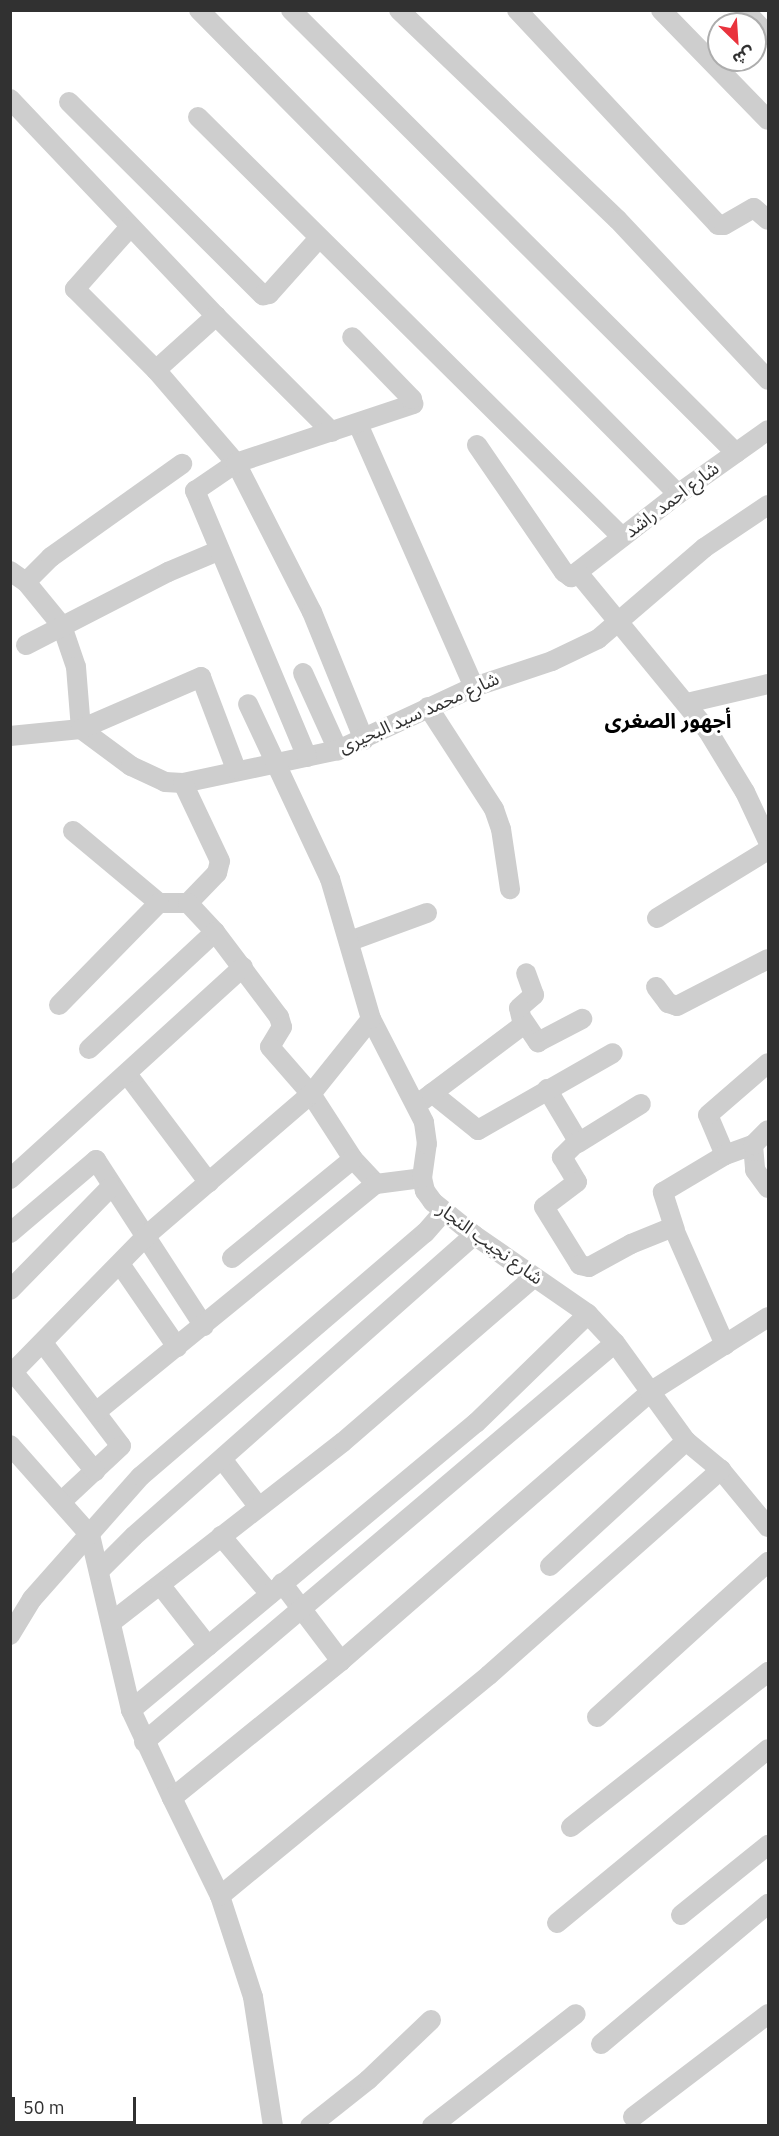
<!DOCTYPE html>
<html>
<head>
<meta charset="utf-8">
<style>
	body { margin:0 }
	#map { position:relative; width:779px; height:2136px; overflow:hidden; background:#fff; font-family:"IBM Plex Sans","Noto Sans Arabic",sans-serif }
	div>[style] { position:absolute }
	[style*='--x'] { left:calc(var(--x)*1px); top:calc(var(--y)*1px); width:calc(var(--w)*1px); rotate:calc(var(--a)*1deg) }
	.street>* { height:20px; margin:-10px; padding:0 10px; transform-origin:10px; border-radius:10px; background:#cecece }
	span { translate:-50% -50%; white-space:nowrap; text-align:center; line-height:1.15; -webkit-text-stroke:6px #fff; paint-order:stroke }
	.street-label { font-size:18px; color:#313131 }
	.quarter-label { font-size:21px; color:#000; font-weight:700 }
	.frame { position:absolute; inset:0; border:12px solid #313131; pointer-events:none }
	.north { position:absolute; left:707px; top:12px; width:60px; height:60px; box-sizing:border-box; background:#fff; border:2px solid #adadad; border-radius:50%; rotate:155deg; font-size:16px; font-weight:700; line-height:24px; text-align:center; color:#313131 }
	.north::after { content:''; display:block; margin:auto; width:21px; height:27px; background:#e9333d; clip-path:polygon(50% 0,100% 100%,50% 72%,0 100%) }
	.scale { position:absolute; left:12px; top:2097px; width:124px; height:27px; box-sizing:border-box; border:3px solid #313131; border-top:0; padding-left:8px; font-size:18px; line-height:21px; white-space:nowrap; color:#313131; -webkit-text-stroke:4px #fff; paint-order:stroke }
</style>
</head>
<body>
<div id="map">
	<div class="street">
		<i style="--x:199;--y:10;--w:681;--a:45.3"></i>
		<i style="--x:291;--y:10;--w:628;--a:44.87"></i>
		<i style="--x:399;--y:10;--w:303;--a:43.8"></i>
		<i style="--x:618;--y:220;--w:219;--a:46.8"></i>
		<i style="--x:517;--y:10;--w:294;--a:46.9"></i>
		<i style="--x:718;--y:225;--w:6;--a:0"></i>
		<i style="--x:724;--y:225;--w:34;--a:-30"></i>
		<i style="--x:754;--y:208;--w:18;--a:41"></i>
		<i style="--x:661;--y:10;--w:153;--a:45.8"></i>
		<i style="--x:744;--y:10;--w:35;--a:46"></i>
		<i style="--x:10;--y:99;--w:299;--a:46.5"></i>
		<i style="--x:216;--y:316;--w:164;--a:45"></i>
		<i style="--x:69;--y:102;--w:274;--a:44.9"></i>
		<i style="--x:263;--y:295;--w:6;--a:-9"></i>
		<i style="--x:269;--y:294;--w:75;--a:-48.2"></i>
		<i style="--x:198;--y:117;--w:597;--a:44.73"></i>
		<i style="--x:130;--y:227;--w:83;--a:131.6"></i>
		<i style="--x:75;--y:289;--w:115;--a:45"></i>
		<i style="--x:156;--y:370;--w:123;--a:49.3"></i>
		<i style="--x:236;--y:463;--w:167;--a:63"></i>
		<i style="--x:312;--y:612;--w:138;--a:67.9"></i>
		<i style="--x:156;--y:370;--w:81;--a:-42"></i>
		<i style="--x:358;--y:424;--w:287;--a:66.2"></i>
		<i style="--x:477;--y:445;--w:154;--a:55.6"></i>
		<i style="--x:564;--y:572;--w:9;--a:36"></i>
		<i style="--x:571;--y:577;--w:135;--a:-37.8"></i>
		<i style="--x:678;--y:494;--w:110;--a:-35.4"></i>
		<i style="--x:10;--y:571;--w:19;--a:35"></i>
		<i style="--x:26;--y:582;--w:57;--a:50.7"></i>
		<i style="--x:62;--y:626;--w:43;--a:71.1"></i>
		<i style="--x:76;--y:667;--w:62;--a:85.4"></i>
		<i style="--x:579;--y:574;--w:203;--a:50.6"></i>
		<i style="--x:708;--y:731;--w:71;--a:58.8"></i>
		<i style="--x:745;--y:792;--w:54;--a:64.9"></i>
		<i style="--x:26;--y:582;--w:35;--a:-45"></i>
		<i style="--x:51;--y:557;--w:161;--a:-35.4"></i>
		<i style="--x:26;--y:645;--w:160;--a:-27.2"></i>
		<i style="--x:168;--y:572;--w:56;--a:-22.9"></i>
		<i style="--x:303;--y:673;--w:85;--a:65.6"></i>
		<i style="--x:687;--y:703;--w:83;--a:-13.2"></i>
		<i style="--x:428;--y:707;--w:121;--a:57.1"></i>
		<i style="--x:494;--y:809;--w:21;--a:71"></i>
		<i style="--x:501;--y:829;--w:61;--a:81.5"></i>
		<i style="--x:81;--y:729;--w:62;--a:36.5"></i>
		<i style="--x:131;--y:766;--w:38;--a:25"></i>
		<i style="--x:165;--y:782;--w:18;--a:3"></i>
		<i style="--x:183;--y:783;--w:158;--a:-12"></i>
		<i style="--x:338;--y:750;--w:150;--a:-24.9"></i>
		<i style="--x:474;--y:687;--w:82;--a:-18.4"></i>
		<i style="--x:552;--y:661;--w:51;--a:-25.6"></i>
		<i style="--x:598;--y:639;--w:140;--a:-40.6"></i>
		<i style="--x:704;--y:548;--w:77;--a:-33.9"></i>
		<i style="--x:10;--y:736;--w:71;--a:-5.6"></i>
		<i style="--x:81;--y:729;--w:131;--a:-23.4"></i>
		<i style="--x:201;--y:677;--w:98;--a:69.2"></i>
		<i style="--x:307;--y:757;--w:289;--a:-112.8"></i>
		<i style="--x:195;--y:491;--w:50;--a:-34.3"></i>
		<i style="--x:236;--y:463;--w:187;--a:-18.4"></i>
		<i style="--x:413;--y:404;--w:5;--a:-101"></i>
		<i style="--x:412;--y:399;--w:86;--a:-134.1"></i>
		<i style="--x:73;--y:831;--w:112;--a:39.9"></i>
		<i style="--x:159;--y:903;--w:29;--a:0"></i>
		<i style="--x:188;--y:903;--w:42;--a:-46"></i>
		<i style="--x:217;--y:873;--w:12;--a:-76"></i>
		<i style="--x:220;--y:861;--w:86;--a:-115.4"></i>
		<i style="--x:188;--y:903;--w:40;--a:47"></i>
		<i style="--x:657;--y:918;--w:130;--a:-31.5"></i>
		<i style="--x:350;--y:941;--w:82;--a:-20"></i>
		<i style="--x:656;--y:987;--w:20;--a:53"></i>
		<i style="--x:668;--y:1003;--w:9;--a:18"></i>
		<i style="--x:677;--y:1006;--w:102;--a:-27.3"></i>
		<i style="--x:59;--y:1005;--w:143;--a:-45.6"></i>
		<i style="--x:523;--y:1020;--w:27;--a:56"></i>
		<i style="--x:538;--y:1042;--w:50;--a:-27.6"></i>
		<i style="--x:89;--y:1049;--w:172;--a:-42.9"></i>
		<i style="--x:215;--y:932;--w:106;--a:53"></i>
		<i style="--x:279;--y:1017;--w:10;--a:73"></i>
		<i style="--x:282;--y:1027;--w:23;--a:121"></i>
		<i style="--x:270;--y:1047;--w:62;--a:48.9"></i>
		<i style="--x:311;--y:1094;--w:77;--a:57.1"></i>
		<i style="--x:353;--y:1159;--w:34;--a:47"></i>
		<i style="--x:127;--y:1074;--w:136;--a:53"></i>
		<i style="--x:547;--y:1089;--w:61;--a:59.2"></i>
		<i style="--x:578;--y:1141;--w:23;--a:135"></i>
		<i style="--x:562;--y:1157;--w:29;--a:59"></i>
		<i style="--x:577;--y:1182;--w:41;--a:142.9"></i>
		<i style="--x:544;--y:1207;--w:68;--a:58.2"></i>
		<i style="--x:580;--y:1265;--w:9;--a:13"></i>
		<i style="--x:589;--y:1267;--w:48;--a:-28.7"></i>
		<i style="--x:631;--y:1244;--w:45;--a:-22"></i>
		<i style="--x:673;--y:1227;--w:129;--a:66.2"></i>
		<i style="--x:432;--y:1093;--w:59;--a:38.8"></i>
		<i style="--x:478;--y:1130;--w:155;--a:-29.7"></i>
		<i style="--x:423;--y:1100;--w:125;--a:-36.9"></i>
		<i style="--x:523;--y:1025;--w:17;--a:-103"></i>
		<i style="--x:519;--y:1008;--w:20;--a:-41"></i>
		<i style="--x:534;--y:995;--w:23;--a:-110"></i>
		<i style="--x:578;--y:1143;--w:74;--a:-31.8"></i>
		<i style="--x:753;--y:1145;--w:25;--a:85"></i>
		<i style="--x:755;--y:1170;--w:22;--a:54"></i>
		<i style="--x:725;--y:1155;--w:43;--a:-113"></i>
		<i style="--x:708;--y:1115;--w:79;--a:-40.9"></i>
		<i style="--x:10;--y:1179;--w:315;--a:-42.3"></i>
		<i style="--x:675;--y:1230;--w:40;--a:-108"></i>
		<i style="--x:663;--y:1192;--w:72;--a:-30.8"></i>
		<i style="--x:725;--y:1155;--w:30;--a:-20"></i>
		<i style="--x:753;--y:1145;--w:21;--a:-45"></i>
		<i style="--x:10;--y:1233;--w:113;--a:-40.3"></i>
		<i style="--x:96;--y:1160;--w:198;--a:57"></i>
		<i style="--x:232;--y:1258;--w:156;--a:-39.3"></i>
		<i style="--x:120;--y:1264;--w:101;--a:55.5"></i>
		<i style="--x:10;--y:1290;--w:144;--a:-45.6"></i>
		<i style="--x:43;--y:1343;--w:129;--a:52.9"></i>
		<i style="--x:121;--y:1446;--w:79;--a:137"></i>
		<i style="--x:13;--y:1372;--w:129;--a:50.4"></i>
		<i style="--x:10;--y:1375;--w:196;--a:-45.6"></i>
		<i style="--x:147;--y:1235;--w:216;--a:-40.7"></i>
		<i style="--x:311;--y:1094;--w:96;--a:-51.3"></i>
		<i style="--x:96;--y:1412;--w:361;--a:-39.2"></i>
		<i style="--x:376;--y:1184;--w:46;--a:-7.4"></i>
		<i style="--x:10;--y:1445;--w:120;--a:48.4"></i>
		<i style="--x:90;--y:1535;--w:180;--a:76.8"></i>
		<i style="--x:131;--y:1710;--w:97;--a:65"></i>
		<i style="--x:172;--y:1798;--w:218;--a:-39"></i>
		<i style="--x:341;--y:1661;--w:410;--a:-41"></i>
		<i style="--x:650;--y:1392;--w:140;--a:-32.4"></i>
		<i style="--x:222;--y:1459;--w:59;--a:52.5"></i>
		<i style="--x:721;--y:1470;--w:74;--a:50.5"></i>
		<i style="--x:221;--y:1536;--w:76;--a:49.8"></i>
		<i style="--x:550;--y:1566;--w:185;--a:-42.6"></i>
		<i style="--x:99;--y:1571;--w:49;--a:-45"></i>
		<i style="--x:134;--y:1536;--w:454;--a:-41.5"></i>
		<i style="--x:282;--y:1583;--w:98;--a:52.9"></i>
		<i style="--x:113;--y:1621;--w:291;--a:-37.9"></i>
		<i style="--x:343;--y:1442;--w:252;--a:-40.8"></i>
		<i style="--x:10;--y:1635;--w:42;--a:-58.6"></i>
		<i style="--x:32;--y:1599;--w:164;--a:-48.5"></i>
		<i style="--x:141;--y:1476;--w:374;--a:-40.6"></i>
		<i style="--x:425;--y:1233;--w:28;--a:-49"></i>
		<i style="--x:208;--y:1646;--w:349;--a:-39.8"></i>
		<i style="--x:476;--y:1423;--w:156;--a:-44.2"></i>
		<i style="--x:131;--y:1710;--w:100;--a:-39.7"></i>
		<i style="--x:208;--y:1646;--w:76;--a:-128.1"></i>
		<i style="--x:597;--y:1717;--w:231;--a:-42.2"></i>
		<i style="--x:144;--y:1742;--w:617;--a:-40.27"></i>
		<i style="--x:172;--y:1798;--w:109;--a:63.9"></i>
		<i style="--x:220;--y:1896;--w:106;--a:71.9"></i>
		<i style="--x:253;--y:1997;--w:131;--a:81.2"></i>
		<i style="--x:571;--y:1827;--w:251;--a:-38.2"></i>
		<i style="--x:220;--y:1896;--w:348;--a:-39.4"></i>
		<i style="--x:489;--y:1675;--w:310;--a:-41.5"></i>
		<i style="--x:721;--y:1470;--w:45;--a:-140.4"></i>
		<i style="--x:686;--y:1441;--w:121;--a:-125.9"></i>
		<i style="--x:615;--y:1343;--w:40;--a:-133"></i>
		<i style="--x:588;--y:1314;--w:139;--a:-145.3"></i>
		<i style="--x:474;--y:1235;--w:53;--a:-141.2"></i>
		<i style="--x:433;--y:1202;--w:14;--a:-126"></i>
		<i style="--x:425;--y:1191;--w:13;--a:-103"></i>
		<i style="--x:422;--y:1178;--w:34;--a:-82"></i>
		<i style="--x:427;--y:1144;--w:22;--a:-98"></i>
		<i style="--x:424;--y:1122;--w:116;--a:-117.2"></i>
		<i style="--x:371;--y:1019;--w:146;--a:-106.3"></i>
		<i style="--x:330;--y:879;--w:193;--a:-115.1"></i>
		<i style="--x:681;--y:1915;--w:112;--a:-38.8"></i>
		<i style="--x:557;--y:1923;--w:273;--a:-39.5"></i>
		<i style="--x:601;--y:2044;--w:218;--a:-40"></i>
		<i style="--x:633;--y:2117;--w:170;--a:-37.3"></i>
		<i style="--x:310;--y:2126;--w:74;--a:-38.4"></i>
		<i style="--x:368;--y:2080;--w:87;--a:-43.6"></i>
		<i style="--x:432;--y:2126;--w:182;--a:-37.9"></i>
	</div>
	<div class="street-label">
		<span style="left:672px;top:500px;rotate:-37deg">شارع احمد راشد</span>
		<span style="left:419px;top:713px;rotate:-24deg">شارع محمد سيد البحيرى</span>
		<span style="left:490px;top:1244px;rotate:36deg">شارع نجيب النجار</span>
	</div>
	<div class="quarter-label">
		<span style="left:668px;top:720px">أجهور الصغرى</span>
	</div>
	<div class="frame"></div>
	<div class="north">ش</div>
	<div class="scale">50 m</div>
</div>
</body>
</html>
